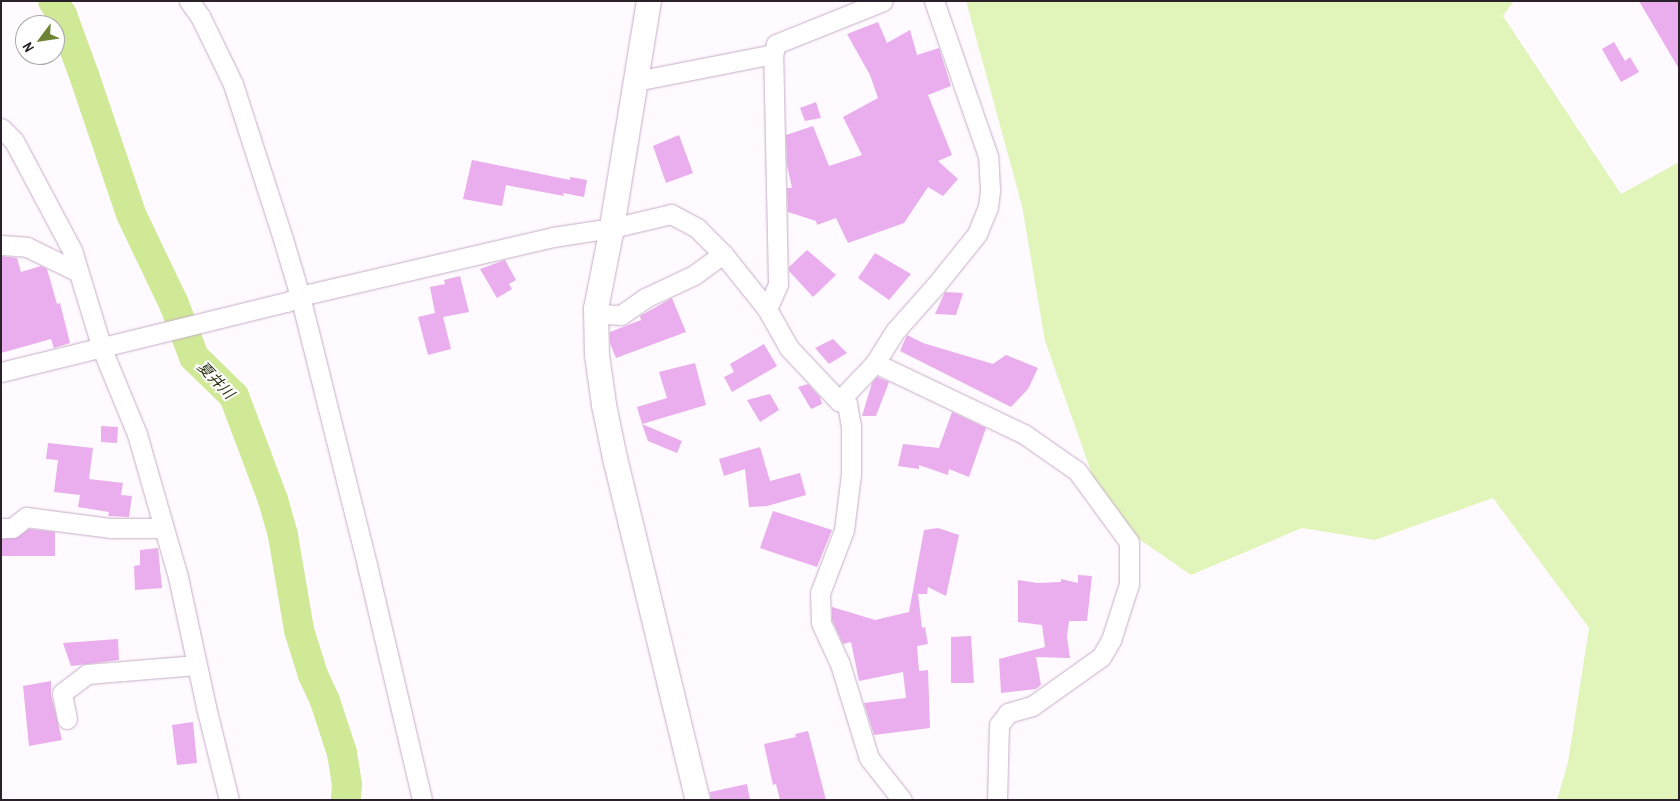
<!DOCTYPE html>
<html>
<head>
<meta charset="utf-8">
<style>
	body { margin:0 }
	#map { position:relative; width:1680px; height:801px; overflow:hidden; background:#fffaff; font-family:"Archivo Narrow","Noto Sans JP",sans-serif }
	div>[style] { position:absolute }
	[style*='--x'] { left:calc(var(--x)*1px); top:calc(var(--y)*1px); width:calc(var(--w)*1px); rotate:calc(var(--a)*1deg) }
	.green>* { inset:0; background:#e1f4ba }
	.river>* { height:30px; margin:-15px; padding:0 15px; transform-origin:15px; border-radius:15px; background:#cfe996 }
	.building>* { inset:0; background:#eaaded }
	.roads { filter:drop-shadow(0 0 1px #c5adc6) drop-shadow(0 0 1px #c5adc6) }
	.minor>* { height:19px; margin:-9.5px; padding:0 9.5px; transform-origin:9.5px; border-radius:9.5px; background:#fff }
	.tertiary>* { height:24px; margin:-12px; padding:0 12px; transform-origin:12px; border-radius:12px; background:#fff }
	span { translate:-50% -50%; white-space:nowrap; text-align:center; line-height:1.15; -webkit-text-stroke:4px #fff; paint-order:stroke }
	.water-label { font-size:15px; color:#27300d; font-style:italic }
	.frame { position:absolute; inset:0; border:2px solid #2a212a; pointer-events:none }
	.north { position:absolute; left:15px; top:15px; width:50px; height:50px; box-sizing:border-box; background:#fff; border:1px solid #aaa6aa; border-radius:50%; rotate:239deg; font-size:14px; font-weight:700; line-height:20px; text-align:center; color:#2a212a }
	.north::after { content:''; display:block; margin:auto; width:18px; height:22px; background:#6e8334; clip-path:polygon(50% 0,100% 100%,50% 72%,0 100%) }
</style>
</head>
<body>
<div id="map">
	<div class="green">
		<i style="clip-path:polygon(966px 1px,1514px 1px,1503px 16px,1621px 194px,1679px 162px,1679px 800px,1557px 800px,1568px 762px,1589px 628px,1493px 498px,1375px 540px,1302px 528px,1191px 575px,1107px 517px,1045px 341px,1022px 206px)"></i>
	</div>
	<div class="river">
		<i style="--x:53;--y:1;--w:17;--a:57"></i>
		<i style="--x:62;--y:15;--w:67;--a:69.9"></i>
		<i style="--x:85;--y:78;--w:144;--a:71.3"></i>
		<i style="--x:131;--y:214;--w:100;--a:64.5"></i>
		<i style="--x:174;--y:304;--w:57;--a:69.3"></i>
		<i style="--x:194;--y:357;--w:56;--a:44.3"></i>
		<i style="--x:234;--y:396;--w:111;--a:69.4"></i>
		<i style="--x:273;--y:500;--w:37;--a:74"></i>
		<i style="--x:283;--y:536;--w:95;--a:80.3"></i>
		<i style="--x:299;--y:630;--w:47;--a:72.7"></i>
		<i style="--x:313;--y:675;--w:29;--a:65"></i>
		<i style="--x:325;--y:701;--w:55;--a:71.9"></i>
		<i style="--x:342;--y:753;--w:31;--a:81"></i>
		<i style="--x:347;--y:784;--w:16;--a:94"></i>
	</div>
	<div class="building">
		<i style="clip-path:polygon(1639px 1px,1679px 1px,1679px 69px)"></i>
		<i style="clip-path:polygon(878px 22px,887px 43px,910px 30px,917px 55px,939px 48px,951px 86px,928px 95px,952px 155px,938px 161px,958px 179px,943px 196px,928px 187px,904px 223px,848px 243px,836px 218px,817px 225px,816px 221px,788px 212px,787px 188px,792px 188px,787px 165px,786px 135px,813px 126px,829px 166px,862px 155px,843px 117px,878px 98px,870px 75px,847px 34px)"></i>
		<i style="clip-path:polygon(1614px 42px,1625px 61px,1630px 57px,1639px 72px,1621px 82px,1602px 49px)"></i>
		<i style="clip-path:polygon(816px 102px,821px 118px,805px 121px,800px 108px)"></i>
		<i style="clip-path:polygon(679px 135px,693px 173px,666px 183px,653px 146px)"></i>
		<i style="clip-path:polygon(472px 160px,570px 180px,570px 177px,587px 180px,584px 197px,563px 193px,564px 196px,506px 185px,502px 206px,463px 199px)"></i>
		<i style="clip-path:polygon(807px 250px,836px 275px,813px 297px,789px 271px,789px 267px)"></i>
		<i style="clip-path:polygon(875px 253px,911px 274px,889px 300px,858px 278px)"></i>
		<i style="clip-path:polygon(1px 256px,17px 258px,21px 272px,41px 266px,47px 269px,57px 304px,60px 303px,70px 343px,54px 348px,51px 339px,1px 353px)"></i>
		<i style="clip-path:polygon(505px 260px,516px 280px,509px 284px,512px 289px,497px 298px,480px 269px)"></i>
		<i style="clip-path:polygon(460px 276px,469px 312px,443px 317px,451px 349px,428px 355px,418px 317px,435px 313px,430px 287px,445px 284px,444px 280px)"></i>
		<i style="clip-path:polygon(945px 292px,963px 293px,956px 315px,935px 314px)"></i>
		<i style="clip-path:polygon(672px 298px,686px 332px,616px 358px,610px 343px,610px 332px,641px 320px,640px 316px)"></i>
		<i style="clip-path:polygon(907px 335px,923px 343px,993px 364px,1006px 355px,1038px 368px,1028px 389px,1011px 407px,900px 351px)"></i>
		<i style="clip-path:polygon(833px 339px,847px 353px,829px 364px,815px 348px)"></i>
		<i style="clip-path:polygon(764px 344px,777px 366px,732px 392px,724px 377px,734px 372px,730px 364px)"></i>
		<i style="clip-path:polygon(695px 363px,706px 405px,642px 424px,637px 407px,667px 398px,659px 372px)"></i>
		<i style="clip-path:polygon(877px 377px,889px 382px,876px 416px,862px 416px,872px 383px)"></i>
		<i style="clip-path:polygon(808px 384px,820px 397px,822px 404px,811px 409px,798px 387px)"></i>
		<i style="clip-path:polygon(770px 394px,779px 410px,760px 422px,747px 400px)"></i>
		<i style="clip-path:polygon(952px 412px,986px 428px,969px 477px,949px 469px,948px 475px,919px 465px,919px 469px,898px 466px,903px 444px,939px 448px)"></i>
		<i style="clip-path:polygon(642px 424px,682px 441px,677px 453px,648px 441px)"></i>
		<i style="clip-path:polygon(101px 426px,118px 427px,117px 443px,101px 442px)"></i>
		<i style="clip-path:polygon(48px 443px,93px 448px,89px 479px,123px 483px,121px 495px,132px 496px,129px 517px,108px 516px,109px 512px,78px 507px,80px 495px,54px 492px,58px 460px,46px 459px)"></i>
		<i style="clip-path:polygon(760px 447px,770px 481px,800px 473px,806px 495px,767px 506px,749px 507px,745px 469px,724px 476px,719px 459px)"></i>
		<i style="clip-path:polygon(773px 511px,832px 530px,817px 567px,760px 548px)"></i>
		<i style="clip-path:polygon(938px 528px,959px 535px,946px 596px,928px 587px,927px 594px,918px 594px,922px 628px,925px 627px,928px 644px,917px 646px,919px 671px,928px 670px,930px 728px,874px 735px,864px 703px,906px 698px,903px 672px,859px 681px,851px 642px,843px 644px,832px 620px,832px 607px,875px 620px,909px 612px,924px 530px)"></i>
		<i style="clip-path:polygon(29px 529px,55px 532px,55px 556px,1px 556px,1px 539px,18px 537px)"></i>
		<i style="clip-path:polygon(158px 548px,162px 588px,135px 590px,134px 566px,140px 565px,140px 550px)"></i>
		<i style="clip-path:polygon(1078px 575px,1092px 576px,1087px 621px,1069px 621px,1067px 637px,1070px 658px,1036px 657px,1041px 685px,1036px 689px,1001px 693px,999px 659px,1045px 647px,1042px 625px,1018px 622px,1018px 580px,1037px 583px,1061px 582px,1061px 579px,1078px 583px)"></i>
		<i style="clip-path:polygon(971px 636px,974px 683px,951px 683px,951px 637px)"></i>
		<i style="clip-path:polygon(118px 639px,119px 660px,80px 665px,71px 666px,63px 643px)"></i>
		<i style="clip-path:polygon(51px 681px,51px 695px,62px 740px,29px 746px,23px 686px)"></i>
		<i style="clip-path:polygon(193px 722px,197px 763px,177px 765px,172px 725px)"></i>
		<i style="clip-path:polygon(808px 731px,826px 800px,780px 800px,776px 784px,773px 785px,764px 744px,796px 737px,795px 734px)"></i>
		<i style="clip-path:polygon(747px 784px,750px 800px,711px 800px,710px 792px)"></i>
	</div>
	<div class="roads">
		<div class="minor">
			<i style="--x:189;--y:1;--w:19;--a:54"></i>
			<i style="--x:200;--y:16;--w:76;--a:64.1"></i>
			<i style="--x:233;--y:84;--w:163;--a:72.1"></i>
			<i style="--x:283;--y:239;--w:59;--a:73.4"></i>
			<i style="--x:300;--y:296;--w:277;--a:76"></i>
			<i style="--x:367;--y:565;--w:241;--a:76.8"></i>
			<i style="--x:636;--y:81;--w:140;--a:-11.1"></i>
			<i style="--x:773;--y:54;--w:10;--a:-73"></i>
			<i style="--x:776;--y:44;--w:115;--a:-21.9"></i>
			<i style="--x:1;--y:128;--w:18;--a:45"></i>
			<i style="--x:14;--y:141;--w:123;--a:62"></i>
			<i style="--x:72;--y:250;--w:103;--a:73.1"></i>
			<i style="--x:102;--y:349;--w:92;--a:67.6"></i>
			<i style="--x:137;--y:434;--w:149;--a:74"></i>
			<i style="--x:178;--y:577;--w:133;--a:77.8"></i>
			<i style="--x:206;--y:707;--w:96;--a:76.1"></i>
			<i style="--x:1;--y:245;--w:26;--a:4"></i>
			<i style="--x:27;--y:247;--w:57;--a:26.1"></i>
			<i style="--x:767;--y:309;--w:27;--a:-66"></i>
			<i style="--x:778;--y:284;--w:230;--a:-91.2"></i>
			<i style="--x:596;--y:314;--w:25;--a:2"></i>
			<i style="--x:621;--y:315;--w:29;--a:-35"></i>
			<i style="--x:645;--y:298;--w:54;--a:-25.1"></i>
			<i style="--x:694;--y:275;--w:36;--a:-36"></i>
			<i style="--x:875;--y:363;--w:165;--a:25.5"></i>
			<i style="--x:1024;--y:434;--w:65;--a:34.9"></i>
			<i style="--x:1077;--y:471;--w:88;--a:53.8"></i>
			<i style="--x:1129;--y:542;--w:42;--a:90"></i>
			<i style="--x:1129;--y:584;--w:59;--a:107.8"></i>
			<i style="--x:1111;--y:640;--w:20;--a:120"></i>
			<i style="--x:1101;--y:657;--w:85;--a:144.6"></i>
			<i style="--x:1032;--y:706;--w:25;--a:164"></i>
			<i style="--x:1008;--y:713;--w:15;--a:127"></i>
			<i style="--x:999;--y:725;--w:75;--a:91.5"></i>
			<i style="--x:1;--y:372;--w:294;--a:-13.8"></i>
			<i style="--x:287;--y:302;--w:14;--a:-25"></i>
			<i style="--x:300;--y:296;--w:260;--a:-13.1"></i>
			<i style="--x:553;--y:237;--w:60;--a:-8.7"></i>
			<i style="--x:612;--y:228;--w:61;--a:-13.3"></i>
			<i style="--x:671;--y:214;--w:30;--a:28"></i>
			<i style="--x:697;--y:228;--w:37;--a:45"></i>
			<i style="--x:723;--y:254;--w:70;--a:51.3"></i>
			<i style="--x:767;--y:309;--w:45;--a:60.6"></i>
			<i style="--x:789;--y:348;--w:73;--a:46.7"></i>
			<i style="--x:839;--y:401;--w:9;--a:21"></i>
			<i style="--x:847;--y:404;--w:22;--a:80"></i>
			<i style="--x:851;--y:426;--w:48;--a:90"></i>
			<i style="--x:851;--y:474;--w:56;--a:97.1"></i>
			<i style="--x:844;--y:530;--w:67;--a:110.9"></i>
			<i style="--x:820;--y:593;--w:30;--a:88"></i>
			<i style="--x:821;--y:623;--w:45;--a:65.1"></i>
			<i style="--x:840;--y:664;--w:98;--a:72.9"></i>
			<i style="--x:869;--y:758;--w:53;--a:51.8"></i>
			<i style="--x:839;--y:401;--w:52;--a:-46.5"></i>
			<i style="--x:875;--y:363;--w:39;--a:-58"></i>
			<i style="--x:896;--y:330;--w:60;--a:-48.4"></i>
			<i style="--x:936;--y:285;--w:65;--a:-51.2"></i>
			<i style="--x:977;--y:234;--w:29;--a:-68"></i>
			<i style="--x:988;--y:207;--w:17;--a:-83"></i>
			<i style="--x:990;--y:190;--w:34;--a:-93"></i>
			<i style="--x:988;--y:156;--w:164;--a:-109.2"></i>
			<i style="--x:1;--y:528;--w:11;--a:0"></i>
			<i style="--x:12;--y:528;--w:18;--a:-38"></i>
			<i style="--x:26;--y:517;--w:86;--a:7.4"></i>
			<i style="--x:111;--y:528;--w:53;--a:0"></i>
			<i style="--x:67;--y:719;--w:26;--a:-101"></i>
			<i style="--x:62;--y:693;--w:31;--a:-37"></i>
			<i style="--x:87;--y:674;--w:110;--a:-4.7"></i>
		</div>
		<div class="tertiary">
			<i style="--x:649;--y:1;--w:230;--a:99.3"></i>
			<i style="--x:612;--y:228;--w:83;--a:101.2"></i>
			<i style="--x:596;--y:309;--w:46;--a:88.8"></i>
			<i style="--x:597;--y:355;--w:50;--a:82"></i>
			<i style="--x:604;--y:405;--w:54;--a:78.3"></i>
			<i style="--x:615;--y:458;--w:352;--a:76.4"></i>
		</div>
	</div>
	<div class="water-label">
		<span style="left:216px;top:380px;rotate:46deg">夏井川</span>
	</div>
	<div class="frame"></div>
	<div class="north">N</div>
</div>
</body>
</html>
